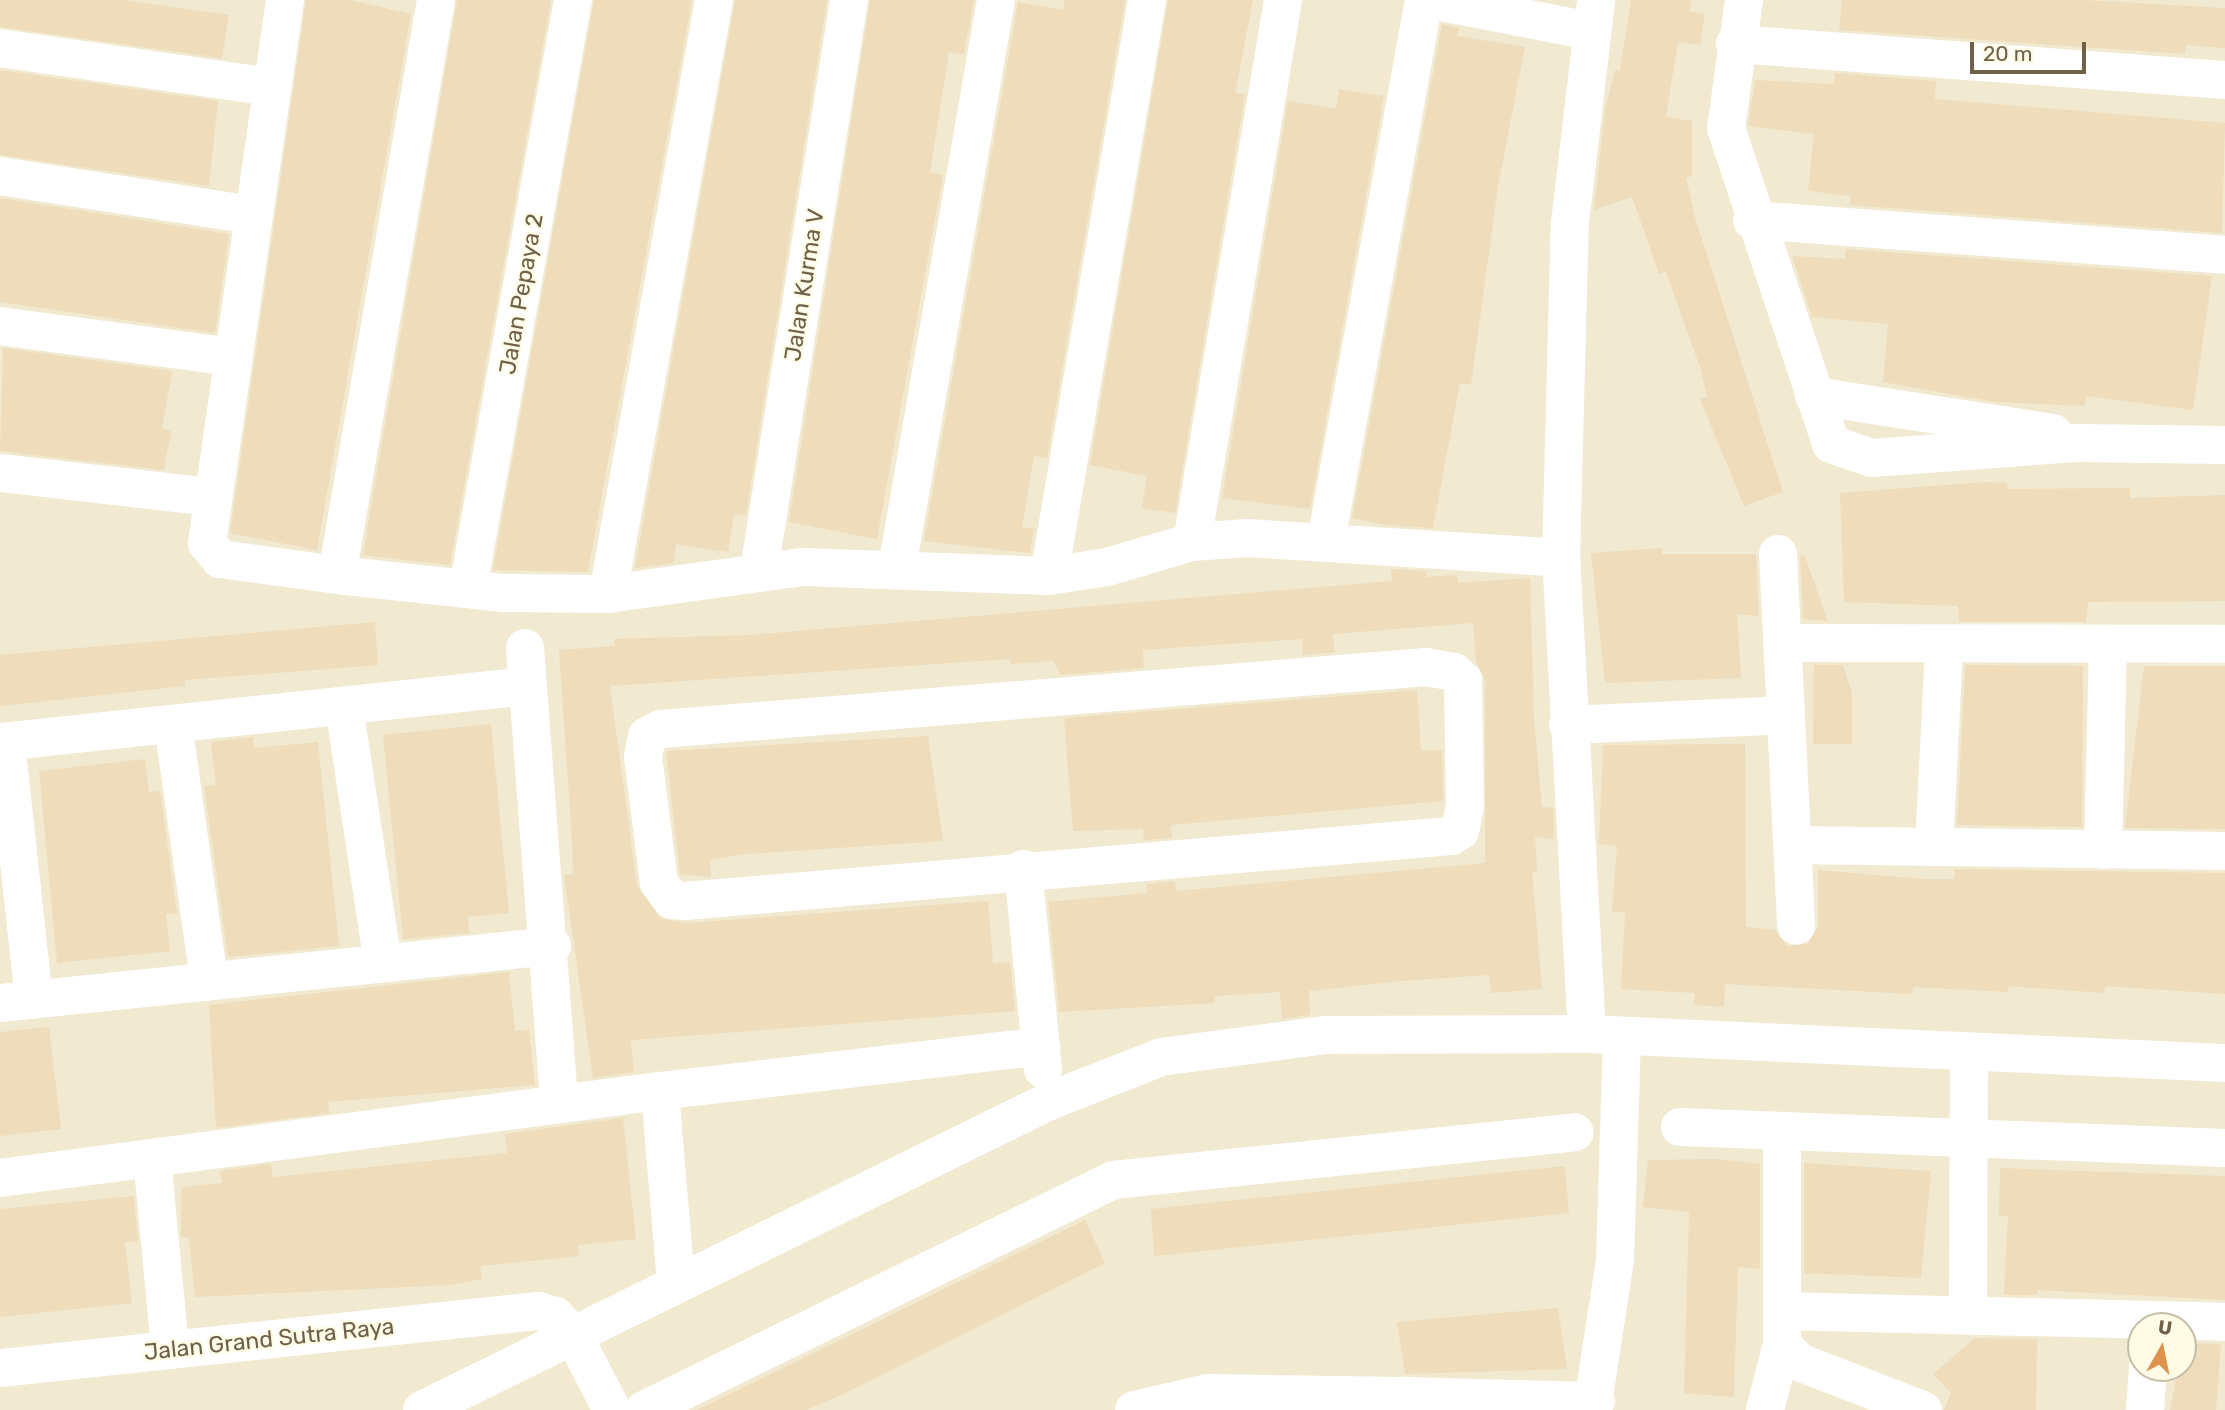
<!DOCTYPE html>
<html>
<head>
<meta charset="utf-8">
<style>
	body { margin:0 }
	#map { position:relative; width:2225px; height:1410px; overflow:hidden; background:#faf7e1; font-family:Rubik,sans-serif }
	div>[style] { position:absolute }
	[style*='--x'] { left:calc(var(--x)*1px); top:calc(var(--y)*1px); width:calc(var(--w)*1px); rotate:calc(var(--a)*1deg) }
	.residential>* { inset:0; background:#f1ead0 }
	.building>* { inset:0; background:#eedcba }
	.minor>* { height:38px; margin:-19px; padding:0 19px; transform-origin:19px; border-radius:19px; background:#fff }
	span { translate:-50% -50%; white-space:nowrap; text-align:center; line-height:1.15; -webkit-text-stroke:5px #fefbe6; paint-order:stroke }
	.street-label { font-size:23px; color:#6f6149 }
	.north { position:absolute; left:2127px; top:1312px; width:70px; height:70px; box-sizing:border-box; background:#fefbe6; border:2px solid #c5bda7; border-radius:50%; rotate:9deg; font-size:19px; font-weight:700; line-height:28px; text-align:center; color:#6f6149 }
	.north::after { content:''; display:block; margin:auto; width:24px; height:32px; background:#de924c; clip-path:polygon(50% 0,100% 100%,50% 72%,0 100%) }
	.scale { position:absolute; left:1970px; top:42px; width:116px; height:32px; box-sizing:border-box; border:4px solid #6f6149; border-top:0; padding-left:9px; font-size:21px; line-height:24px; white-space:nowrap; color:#6f6149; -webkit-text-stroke:5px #fefbe6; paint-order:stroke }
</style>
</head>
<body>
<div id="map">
	<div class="residential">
		<i style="clip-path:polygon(evenodd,0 0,2225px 0,2225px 1410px,0 1410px,0 0,2141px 1326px,2183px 1326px,2183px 1368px,2141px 1368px,2141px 1326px)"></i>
	</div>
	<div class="building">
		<i style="clip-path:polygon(0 0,123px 0,229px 15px,222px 58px,0 27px)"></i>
		<i style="clip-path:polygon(306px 0,350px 0,411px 14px,317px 550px,230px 533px)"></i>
		<i style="clip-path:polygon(457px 0,551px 0,450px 565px,363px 555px)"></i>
		<i style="clip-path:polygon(594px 0,692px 0,588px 572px,493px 570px)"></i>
		<i style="clip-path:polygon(735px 0,827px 0,746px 515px,734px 514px,728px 552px,676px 544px,673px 563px,635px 568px)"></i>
		<i style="clip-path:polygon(870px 0,974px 0,964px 54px,949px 52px,930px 173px,943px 175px,877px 539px,789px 522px)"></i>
		<i style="clip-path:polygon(1065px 0,1125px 0,1047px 458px,1034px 456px,1022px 527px,1034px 529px,1030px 553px,924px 541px,1018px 2px,1063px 10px)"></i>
		<i style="clip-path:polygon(1168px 0,1253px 0,1235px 93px,1245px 94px,1175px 513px,1142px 508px,1147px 476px,1090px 465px)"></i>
		<i style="clip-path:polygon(1631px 0,1691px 0,1689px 11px,1705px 14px,1700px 45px,1678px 42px,1666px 117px,1692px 121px,1692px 176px,1686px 178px,1695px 217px,1783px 492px,1744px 506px,1700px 399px,1707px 397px,1700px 367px,1666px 272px,1659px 274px,1632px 197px,1594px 210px,1605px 109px,1615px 70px,1620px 71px)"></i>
		<i style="clip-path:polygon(1842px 0,2084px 0,2225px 8px,2225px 48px,2186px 45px,2185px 54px,1839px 30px)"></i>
		<i style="clip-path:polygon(1442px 24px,1459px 28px,1457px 36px,1525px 47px,1498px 186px,1471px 385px,1460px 383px,1433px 528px,1386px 525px,1352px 518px)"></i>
		<i style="clip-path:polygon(0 70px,218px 101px,209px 186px,0 155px)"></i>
		<i style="clip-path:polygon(1835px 73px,1936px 81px,1935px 99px,2225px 123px,2222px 233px,1850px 205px,1851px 196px,1808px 191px,1814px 134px,1748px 126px,1755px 80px,1834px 84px)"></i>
		<i style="clip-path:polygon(1339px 89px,1384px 96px,1310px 509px,1222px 498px,1288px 101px,1336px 109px)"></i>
		<i style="clip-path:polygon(0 198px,229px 234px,215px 333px,0 302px)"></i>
		<i style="clip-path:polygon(1846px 249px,2212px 276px,2193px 410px,2086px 396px,2085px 406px,1995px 402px,1883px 382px,1888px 324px,1812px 317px,1792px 256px,1845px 259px)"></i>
		<i style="clip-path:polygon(3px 348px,172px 371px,162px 429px,171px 431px,164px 470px,0 451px)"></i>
		<i style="clip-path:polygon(1985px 482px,2007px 483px,2008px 489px,2130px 488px,2130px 498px,2225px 495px,2225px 601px,2088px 602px,2086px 622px,1959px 622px,1958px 606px,1844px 602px,1840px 493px)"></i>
		<i style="clip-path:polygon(1662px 548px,1662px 554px,1756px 554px,1759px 616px,1737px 614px,1741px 678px,1605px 683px,1591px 553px)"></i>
		<i style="clip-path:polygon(1800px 556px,1805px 557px,1828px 621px,1803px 619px)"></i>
		<i style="clip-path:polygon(1391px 569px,1427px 571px,1426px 577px,1457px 575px,1458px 583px,1530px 578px,1534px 719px,1542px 807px,1553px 808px,1554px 839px,1535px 837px,1537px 871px,1532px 872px,1542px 989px,1491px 993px,1489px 975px,1401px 981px,1309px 991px,1310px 1015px,1282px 1019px,1280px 992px,1215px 996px,1215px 1003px,1059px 1012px,1048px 902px,1147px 893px,1147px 884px,1175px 881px,1176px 891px,1485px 863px,1485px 680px,1476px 662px,1473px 623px,1333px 634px,1335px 652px,1303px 655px,1302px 639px,1143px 650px,1144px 668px,1061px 675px,1053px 661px,1010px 664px,1010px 659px,610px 686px,637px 886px,661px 919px,687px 923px,988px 901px,993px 963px,1010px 962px,1015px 1011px,631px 1040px,634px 1072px,593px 1078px,564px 875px,573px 874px,572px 840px,559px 650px,615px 646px,614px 639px,749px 635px,1392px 581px)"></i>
		<i style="clip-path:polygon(375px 622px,378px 665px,185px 680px,185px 686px,0 706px,0 655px)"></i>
		<i style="clip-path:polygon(1814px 665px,1843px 665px,1852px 693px,1852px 744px,1813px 744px)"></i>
		<i style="clip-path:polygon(1965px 665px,2083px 666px,2082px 827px,1957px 825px)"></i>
		<i style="clip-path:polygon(2144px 666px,2225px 666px,2225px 829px,2125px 828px)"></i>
		<i style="clip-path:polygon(1417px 690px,1421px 751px,1442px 750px,1443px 801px,1171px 825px,1172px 838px,1144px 840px,1143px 829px,1073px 831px,1064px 718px)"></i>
		<i style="clip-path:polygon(491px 724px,509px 913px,468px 917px,469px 933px,403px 939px,383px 735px)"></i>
		<i style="clip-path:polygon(928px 736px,943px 841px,745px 854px,710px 860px,711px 877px,680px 874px,666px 751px)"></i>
		<i style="clip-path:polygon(253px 737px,254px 748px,318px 742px,339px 946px,228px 957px,204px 786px,216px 785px,211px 742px)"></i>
		<i style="clip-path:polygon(1745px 744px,1746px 927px,1775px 930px,1787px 946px,1808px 944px,1818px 926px,1818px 870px,1924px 879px,1954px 879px,1955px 869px,2225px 873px,2225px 994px,2105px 986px,2104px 993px,2008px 986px,2008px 992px,1913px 987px,1912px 994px,1725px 984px,1724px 1007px,1694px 1005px,1695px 993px,1621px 989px,1625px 913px,1612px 911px,1617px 846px,1599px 844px,1603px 745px)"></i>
		<i style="clip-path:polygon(145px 759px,149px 792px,160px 791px,177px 913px,166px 914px,170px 951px,57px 963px,39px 771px)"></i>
		<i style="clip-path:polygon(509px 972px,515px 1031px,529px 1030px,535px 1085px,328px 1102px,329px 1113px,216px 1128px,209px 1005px)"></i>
		<i style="clip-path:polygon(49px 1027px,61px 1129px,0 1136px,0 1032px)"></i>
		<i style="clip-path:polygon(623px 1118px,636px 1239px,578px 1245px,579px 1256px,480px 1266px,482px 1279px,451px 1285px,195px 1297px,189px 1238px,181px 1237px,182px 1187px,222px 1183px,220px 1171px,271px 1164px,273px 1177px,507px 1153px,505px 1134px)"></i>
		<i style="clip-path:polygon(1718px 1159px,1760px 1164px,1760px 1269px,1738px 1267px,1734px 1397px,1684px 1393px,1689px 1212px,1643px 1207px,1648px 1160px)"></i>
		<i style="clip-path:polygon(1804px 1163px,1931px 1171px,1921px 1278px,1804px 1273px)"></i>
		<i style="clip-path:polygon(1565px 1166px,1569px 1213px,1154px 1256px,1151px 1209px)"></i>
		<i style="clip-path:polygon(2000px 1168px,2225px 1176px,2225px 1300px,2038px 1290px,2038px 1295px,2004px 1295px,2008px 1216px,1999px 1216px)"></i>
		<i style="clip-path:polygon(134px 1196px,138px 1241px,125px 1242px,132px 1303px,0 1317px,0 1209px)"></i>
		<i style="clip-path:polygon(1085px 1220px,1105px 1263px,856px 1388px,807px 1410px,697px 1410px)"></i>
		<i style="clip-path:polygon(1558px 1308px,1567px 1369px,1405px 1374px,1397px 1322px)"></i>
		<i style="clip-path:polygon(1975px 1338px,2037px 1339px,2036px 1410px,1944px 1410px,1951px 1393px,1933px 1374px)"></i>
		<i style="clip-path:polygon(2183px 1343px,2221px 1344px,2216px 1410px,2170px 1410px)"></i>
	</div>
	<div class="minor">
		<i style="--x:285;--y:0;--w:549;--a:98.17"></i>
		<i style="--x:207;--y:543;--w:21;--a:51"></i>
		<i style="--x:220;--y:559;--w:118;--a:7.8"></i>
		<i style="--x:337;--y:575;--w:168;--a:6.2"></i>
		<i style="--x:504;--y:593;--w:104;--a:0.6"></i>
		<i style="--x:714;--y:0;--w:603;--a:100.12"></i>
		<i style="--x:608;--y:594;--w:197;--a:-7.9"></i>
		<i style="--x:803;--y:567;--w:246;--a:2.1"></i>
		<i style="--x:1049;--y:576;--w:59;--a:-8.8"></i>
		<i style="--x:1107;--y:567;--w:89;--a:-16.4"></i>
		<i style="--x:1192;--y:542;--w:55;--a:-4.2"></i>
		<i style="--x:1247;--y:538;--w:315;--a:3.6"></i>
		<i style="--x:1431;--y:0;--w:162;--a:11"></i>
		<i style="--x:1744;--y:0;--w:129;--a:98"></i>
		<i style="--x:1726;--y:128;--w:333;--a:71.6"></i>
		<i style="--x:1831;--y:444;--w:43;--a:18.9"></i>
		<i style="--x:1872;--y:458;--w:207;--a:-4.2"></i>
		<i style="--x:2078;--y:443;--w:147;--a:0.8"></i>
		<i style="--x:1735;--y:44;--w:491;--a:4.2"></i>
		<i style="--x:0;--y:48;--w:274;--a:8.2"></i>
		<i style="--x:0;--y:176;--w:255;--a:8.8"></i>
		<i style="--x:1752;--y:220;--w:474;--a:4.2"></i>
		<i style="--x:0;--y:326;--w:233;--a:7.6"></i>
		<i style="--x:1814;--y:396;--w:242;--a:8.8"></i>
		<i style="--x:0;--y:473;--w:211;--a:6.5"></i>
		<i style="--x:1326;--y:541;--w:550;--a:-79.73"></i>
		<i style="--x:1192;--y:542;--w:550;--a:-80.47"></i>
		<i style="--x:1778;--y:554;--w:372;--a:87.2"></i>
		<i style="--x:897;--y:568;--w:577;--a:-80.11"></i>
		<i style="--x:759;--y:571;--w:578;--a:-81.04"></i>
		<i style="--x:337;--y:575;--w:583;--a:-80.23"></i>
		<i style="--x:1049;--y:576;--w:584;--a:-80.34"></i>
		<i style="--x:468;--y:588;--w:597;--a:-79.88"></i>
		<i style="--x:1783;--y:643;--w:442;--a:0.1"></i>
		<i style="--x:525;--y:648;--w:457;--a:85.7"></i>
		<i style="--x:1426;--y:667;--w:28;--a:10"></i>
		<i style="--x:1454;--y:672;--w:12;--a:42"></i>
		<i style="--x:1463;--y:680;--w:126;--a:89.1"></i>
		<i style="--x:1465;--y:806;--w:25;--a:101"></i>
		<i style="--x:1460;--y:831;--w:10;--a:151"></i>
		<i style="--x:1451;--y:836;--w:769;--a:175.15"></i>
		<i style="--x:685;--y:901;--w:13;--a:-176"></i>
		<i style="--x:672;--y:900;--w:21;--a:-127"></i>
		<i style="--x:659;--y:883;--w:127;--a:-97.2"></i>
		<i style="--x:643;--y:757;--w:21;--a:-79"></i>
		<i style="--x:647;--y:736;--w:16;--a:-27"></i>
		<i style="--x:661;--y:729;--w:768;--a:-4.63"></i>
		<i style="--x:344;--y:706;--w:260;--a:81.4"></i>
		<i style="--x:173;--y:724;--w:260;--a:82"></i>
		<i style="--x:1568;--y:725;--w:218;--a:-2.6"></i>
		<i style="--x:0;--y:742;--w:531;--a:-6.05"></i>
		<i style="--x:6;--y:742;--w:259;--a:83.8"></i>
		<i style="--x:1793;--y:845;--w:432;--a:0.8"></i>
		<i style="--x:1934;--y:847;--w:199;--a:-87.1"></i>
		<i style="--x:2103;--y:850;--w:206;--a:-88.6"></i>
		<i style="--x:1023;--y:869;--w:201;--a:84.3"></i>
		<i style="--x:0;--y:1003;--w:555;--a:-5.9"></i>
		<i style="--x:1587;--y:1034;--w:477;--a:-93.1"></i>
		<i style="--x:1561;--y:558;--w:335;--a:-88.5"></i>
		<i style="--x:1570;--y:223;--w:225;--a:-83.3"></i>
		<i style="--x:1680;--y:1127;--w:545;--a:2.21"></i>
		<i style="--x:1782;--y:1134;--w:210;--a:90"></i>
		<i style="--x:1782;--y:1344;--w:25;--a:47"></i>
		<i style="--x:1799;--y:1362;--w:133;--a:21.2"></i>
		<i style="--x:152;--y:1158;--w:193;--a:84.6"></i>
		<i style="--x:0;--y:1178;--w:666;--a:-7.51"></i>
		<i style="--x:676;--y:1283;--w:193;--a:-94.8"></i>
		<i style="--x:660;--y:1091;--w:384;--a:-6.7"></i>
		<i style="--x:1782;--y:1311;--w:443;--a:1.4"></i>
		<i style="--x:1968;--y:1314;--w:261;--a:-89.8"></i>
		<i style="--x:0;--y:1368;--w:541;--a:-6.05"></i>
		<i style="--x:538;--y:1311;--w:18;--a:16"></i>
		<i style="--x:555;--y:1316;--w:24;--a:45"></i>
		<i style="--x:572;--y:1333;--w:87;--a:62.5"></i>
		<i style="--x:422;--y:1410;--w:697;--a:-26.23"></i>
		<i style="--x:1047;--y:1102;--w:123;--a:-21.5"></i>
		<i style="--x:1161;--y:1057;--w:165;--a:-7.6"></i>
		<i style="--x:1325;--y:1035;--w:262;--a:-0.2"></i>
		<i style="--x:1587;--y:1034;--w:639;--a:2.6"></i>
		<i style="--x:644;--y:1410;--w:522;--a:-26.12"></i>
		<i style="--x:1113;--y:1180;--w:464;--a:-5.9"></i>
		<i style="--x:1134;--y:1410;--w:76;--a:-12.9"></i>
		<i style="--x:1208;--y:1393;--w:195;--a:0.9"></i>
		<i style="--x:1399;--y:1410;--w:15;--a:-74"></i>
		<i style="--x:1403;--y:1396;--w:193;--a:1.5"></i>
		<i style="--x:1592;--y:1410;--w:152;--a:-81.3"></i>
		<i style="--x:1615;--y:1260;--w:224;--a:-88.2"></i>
		<i style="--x:1765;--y:1410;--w:68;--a:-75.6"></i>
		<i style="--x:2145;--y:1410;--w:42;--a:-85.9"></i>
	</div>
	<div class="street-label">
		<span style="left:804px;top:285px;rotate:-81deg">Jalan Kurma V</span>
		<span style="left:521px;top:294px;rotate:-80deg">Jalan Pepaya 2</span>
		<span style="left:269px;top:1339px;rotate:-6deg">Jalan Grand Sutra Raya</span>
	</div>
	<div class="north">U</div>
	<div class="scale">20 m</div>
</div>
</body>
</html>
